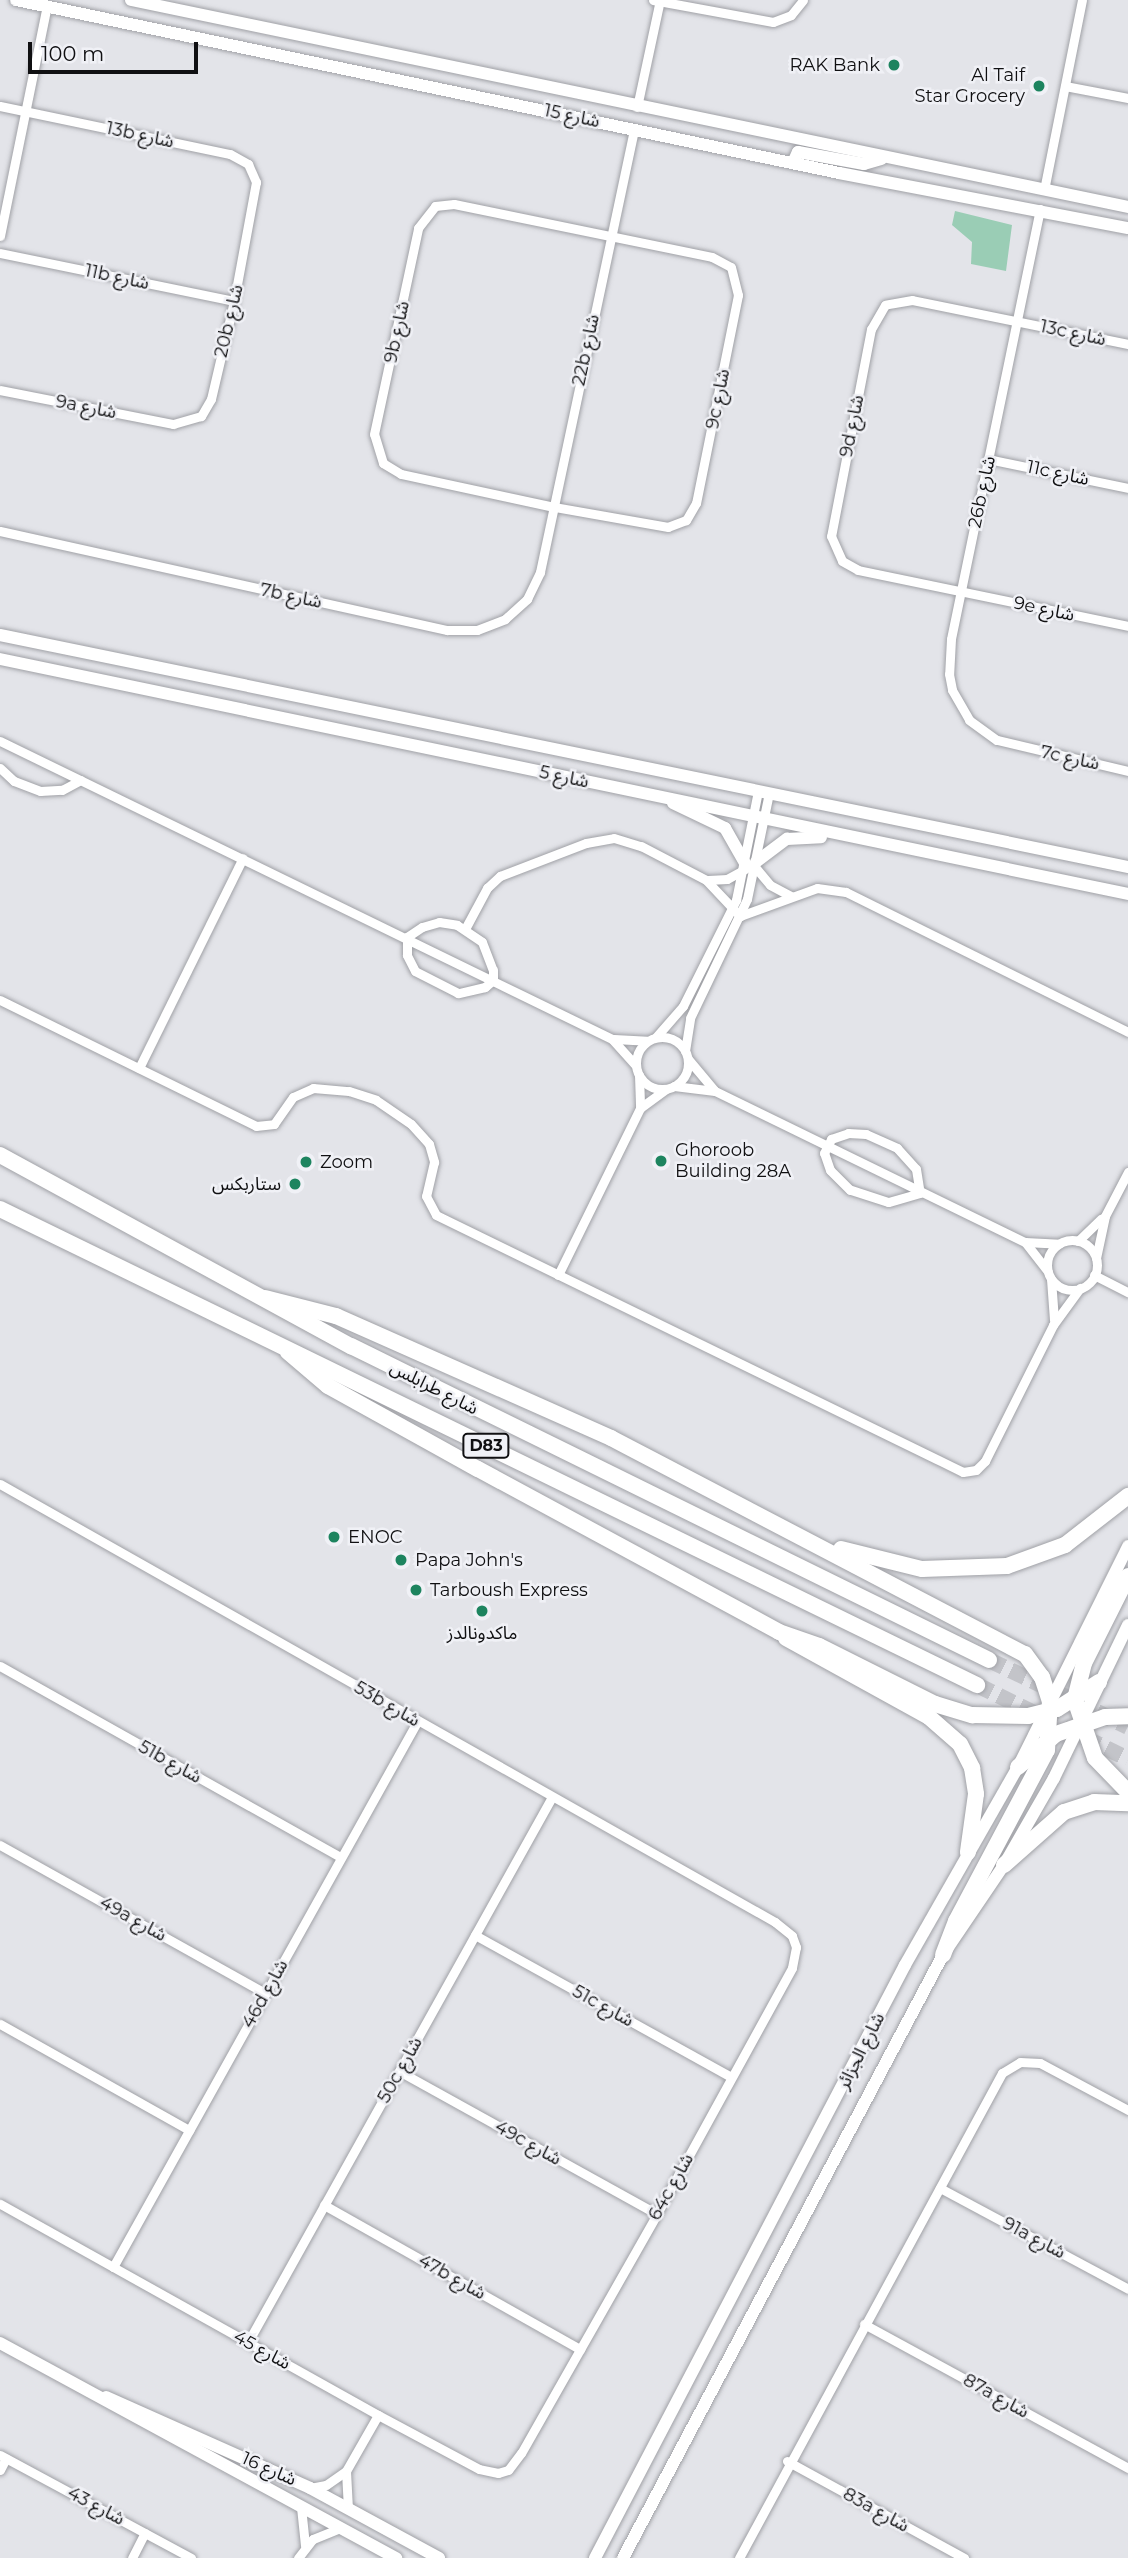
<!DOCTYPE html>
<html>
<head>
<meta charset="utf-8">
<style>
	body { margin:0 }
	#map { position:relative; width:1128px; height:2558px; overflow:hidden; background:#e3e4e9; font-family:Montserrat,"Noto Sans Arabic",sans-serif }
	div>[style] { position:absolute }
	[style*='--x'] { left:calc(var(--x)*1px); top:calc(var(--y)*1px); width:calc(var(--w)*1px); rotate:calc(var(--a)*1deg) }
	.green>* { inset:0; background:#9acdb5 }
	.highway-tunnel>* { height:16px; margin-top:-8px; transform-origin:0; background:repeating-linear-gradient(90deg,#c3c4c9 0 16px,transparent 0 24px) }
	.roads { filter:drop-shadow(0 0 2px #a0a1a6) drop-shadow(0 0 2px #a0a1a6) }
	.street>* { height:9px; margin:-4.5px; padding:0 4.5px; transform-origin:4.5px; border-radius:4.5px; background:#fff }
	.street>.ring { margin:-4.5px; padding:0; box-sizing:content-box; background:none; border:9px solid #fff; border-radius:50% }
	.secondary>* { height:12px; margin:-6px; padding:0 6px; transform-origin:6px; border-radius:6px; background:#fff }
	.highway>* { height:16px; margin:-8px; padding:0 8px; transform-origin:8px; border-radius:8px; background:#fff }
	.dots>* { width:19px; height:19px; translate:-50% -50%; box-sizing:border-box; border:4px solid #f0f1f6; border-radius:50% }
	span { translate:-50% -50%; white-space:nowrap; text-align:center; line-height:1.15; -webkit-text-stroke:5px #f0f1f6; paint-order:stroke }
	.shield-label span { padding:2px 5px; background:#f0f1f6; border:2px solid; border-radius:5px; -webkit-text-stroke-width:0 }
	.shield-label { font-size:16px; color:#101012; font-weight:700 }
	.poi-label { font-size:18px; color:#101012 }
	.right { translate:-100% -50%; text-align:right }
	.left { translate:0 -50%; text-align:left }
	.street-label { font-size:18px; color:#101012 }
	.scale { position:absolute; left:28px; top:42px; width:170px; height:32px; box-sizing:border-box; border:4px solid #101012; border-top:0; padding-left:9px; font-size:21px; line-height:24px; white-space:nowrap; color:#101012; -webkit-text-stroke:5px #f0f1f6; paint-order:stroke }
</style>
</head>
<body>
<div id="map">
	<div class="green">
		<i style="clip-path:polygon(955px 211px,1012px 225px,1006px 271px,971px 264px,972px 242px,952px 225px)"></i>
	</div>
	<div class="highway-tunnel">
		<i style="--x:989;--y:1660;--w:154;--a:25.7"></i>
		<i style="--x:977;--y:1685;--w:168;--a:26.1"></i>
	</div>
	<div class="roads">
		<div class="street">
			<i style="--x:653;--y:0;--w:122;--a:10.4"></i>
			<i style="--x:773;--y:22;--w:19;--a:-21"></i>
			<i style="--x:791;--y:15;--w:19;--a:-51"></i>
			<i style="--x:1065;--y:86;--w:64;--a:10.8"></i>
			<i style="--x:0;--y:106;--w:235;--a:11.8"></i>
			<i style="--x:230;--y:154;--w:21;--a:29"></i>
			<i style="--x:248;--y:164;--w:20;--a:66"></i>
			<i style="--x:256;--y:182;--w:121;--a:100.5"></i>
			<i style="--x:234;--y:301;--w:101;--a:103.2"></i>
			<i style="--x:211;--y:399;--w:20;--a:120"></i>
			<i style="--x:201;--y:416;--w:29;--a:164"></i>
			<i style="--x:173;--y:424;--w:176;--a:-168.9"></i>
			<i style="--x:637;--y:107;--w:109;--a:-77.9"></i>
			<i style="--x:1044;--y:190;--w:194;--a:-78.7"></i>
			<i style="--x:454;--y:204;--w:263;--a:11.6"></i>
			<i style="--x:712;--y:257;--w:21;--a:28"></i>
			<i style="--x:731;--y:267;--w:29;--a:76"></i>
			<i style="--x:738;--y:295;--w:212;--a:101.4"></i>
			<i style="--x:696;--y:503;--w:20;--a:120"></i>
			<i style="--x:686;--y:520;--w:19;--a:159"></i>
			<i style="--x:668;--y:527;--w:116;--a:-170"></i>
			<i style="--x:554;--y:507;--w:157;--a:-167.8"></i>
			<i style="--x:401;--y:474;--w:21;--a:-149"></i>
			<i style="--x:383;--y:463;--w:30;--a:-107"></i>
			<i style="--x:374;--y:434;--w:211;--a:-77.9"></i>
			<i style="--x:418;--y:228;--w:28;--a:-52"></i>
			<i style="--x:435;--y:206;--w:19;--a:-6"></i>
			<i style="--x:1040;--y:209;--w:439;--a:101.7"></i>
			<i style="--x:951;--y:639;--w:35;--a:93"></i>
			<i style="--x:949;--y:674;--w:16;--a:79"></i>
			<i style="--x:952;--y:690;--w:34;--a:60"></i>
			<i style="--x:969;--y:720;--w:34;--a:36"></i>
			<i style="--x:997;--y:740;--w:135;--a:13.3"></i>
			<i style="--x:0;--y:236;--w:235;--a:-78.5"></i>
			<i style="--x:0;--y:253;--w:239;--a:11.6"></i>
			<i style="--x:1128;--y:344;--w:220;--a:-168.5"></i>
			<i style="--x:912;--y:300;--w:27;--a:170"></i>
			<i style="--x:885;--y:305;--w:28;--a:120"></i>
			<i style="--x:871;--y:329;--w:211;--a:100.9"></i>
			<i style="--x:831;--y:536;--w:27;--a:66"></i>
			<i style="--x:842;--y:561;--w:18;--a:29"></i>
			<i style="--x:858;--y:570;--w:276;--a:11.7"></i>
			<i style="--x:988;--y:459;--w:143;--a:11.7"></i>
			<i style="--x:0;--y:531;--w:458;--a:12.5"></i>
			<i style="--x:447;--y:630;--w:30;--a:0"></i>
			<i style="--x:477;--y:630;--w:30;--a:-21"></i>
			<i style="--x:505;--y:619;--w:30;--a:-42"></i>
			<i style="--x:527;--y:599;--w:30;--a:-64"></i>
			<i style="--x:540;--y:572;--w:453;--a:-78"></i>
			<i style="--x:0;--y:741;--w:681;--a:25.96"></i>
			<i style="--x:612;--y:1039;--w:36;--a:48"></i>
			<i style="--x:0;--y:768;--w:19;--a:43"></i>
			<i style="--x:14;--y:781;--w:28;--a:21"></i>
			<i style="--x:40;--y:791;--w:22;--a:-3"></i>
			<i style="--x:62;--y:790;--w:21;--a:-28"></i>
			<i style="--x:755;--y:867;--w:23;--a:50"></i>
			<i style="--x:770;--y:885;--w:24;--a:28"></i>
			<i style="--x:708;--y:880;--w:19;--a:-3"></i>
			<i style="--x:727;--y:879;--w:21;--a:-29"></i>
			<i style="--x:439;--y:922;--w:18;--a:9"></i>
			<i style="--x:457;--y:925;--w:30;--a:34"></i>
			<i style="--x:482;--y:942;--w:30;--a:69"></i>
			<i style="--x:493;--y:970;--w:10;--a:90"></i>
			<i style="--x:493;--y:980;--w:11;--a:139"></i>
			<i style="--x:485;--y:987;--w:28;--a:167"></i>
			<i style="--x:458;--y:993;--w:48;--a:-152.9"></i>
			<i style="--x:415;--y:971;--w:18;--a:-117"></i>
			<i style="--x:407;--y:955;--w:18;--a:-90"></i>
			<i style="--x:407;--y:937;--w:18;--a:-34"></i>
			<i style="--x:422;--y:927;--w:18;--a:-16"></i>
			<i style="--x:465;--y:929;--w:47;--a:-61.8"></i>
			<i style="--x:487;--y:888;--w:18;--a:-43"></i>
			<i style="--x:500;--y:876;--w:92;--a:-21"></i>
			<i style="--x:586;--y:843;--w:28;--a:-10"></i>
			<i style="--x:614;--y:838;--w:28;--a:17"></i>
			<i style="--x:641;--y:846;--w:73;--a:27.6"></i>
			<i style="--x:706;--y:880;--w:50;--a:46.6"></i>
			<i style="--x:740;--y:916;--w:82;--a:-20"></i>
			<i style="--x:817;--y:888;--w:29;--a:8"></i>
			<i style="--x:846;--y:892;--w:315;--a:26.4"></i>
			<i style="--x:0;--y:1000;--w:285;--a:26.2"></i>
			<i style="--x:256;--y:1126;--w:18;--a:-6"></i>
			<i style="--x:274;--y:1124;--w:33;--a:-55"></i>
			<i style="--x:293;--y:1097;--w:22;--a:-24"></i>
			<i style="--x:313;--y:1088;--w:36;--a:5"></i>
			<i style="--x:349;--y:1091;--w:28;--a:18"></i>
			<i style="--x:376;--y:1100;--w:42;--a:34.4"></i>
			<i style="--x:411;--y:1124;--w:27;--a:48"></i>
			<i style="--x:429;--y:1144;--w:19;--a:74"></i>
			<i style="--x:434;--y:1162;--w:35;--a:103"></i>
			<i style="--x:426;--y:1196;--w:21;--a:62"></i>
			<i style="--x:436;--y:1215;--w:586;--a:26"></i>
			<i style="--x:963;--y:1472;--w:13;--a:-9"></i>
			<i style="--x:976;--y:1470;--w:13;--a:-45"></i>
			<i style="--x:985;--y:1461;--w:152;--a:-63.4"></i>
			<i style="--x:1053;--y:1325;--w:46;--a:-53.9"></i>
			<i class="ring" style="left:636px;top:1037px;width:43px;height:43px"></i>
			<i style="--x:656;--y:1037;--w:41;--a:-48.9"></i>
			<i style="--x:683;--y:1006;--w:119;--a:-63.4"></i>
			<i style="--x:736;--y:900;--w:111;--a:-78.6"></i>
			<i style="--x:614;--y:1039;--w:33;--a:3"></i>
			<i style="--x:685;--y:1051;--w:33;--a:-81"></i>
			<i style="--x:690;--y:1018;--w:132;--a:-64.4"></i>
			<i style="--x:747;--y:899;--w:108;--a:-78.3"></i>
			<i style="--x:688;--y:1059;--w:40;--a:50"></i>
			<i style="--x:139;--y:1068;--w:234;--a:-63.7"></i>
			<i style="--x:639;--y:1075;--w:33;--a:88"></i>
			<i style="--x:674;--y:1086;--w:41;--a:7"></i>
			<i style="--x:715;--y:1091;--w:345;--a:26"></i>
			<i style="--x:1025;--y:1242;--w:34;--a:3"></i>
			<i style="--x:848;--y:1133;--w:18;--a:3"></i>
			<i style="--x:866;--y:1134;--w:34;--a:24"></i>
			<i style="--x:897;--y:1148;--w:28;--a:48"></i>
			<i style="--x:916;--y:1169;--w:24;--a:81"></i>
			<i style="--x:920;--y:1193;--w:33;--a:164"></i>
			<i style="--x:888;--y:1202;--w:40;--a:-162"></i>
			<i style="--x:850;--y:1190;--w:28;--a:-135"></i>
			<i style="--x:830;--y:1170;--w:18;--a:-109"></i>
			<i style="--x:824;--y:1153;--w:16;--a:-63"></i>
			<i style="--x:831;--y:1139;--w:18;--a:-19"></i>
			<i class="ring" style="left:1047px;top:1240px;width:41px;height:41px"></i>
			<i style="--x:1078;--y:1241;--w:32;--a:-44"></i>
			<i style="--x:1025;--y:1242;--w:37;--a:52"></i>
			<i style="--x:1096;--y:1258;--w:43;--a:-77.9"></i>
			<i style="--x:1105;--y:1216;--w:50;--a:-62.4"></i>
			<i style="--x:558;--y:1275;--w:186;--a:-63.8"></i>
			<i style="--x:640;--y:1108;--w:32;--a:-36"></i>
			<i style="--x:1094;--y:1275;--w:38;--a:27"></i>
			<i style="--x:1051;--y:1279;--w:41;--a:85.8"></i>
			<i style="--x:0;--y:1484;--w:890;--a:29.47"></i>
			<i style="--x:775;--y:1922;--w:22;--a:39"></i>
			<i style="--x:792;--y:1936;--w:12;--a:70"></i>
			<i style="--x:796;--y:1947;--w:21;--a:101"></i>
			<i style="--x:792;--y:1968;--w:281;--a:118.8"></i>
			<i style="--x:657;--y:2214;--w:275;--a:119.6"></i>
			<i style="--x:521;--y:2453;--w:21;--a:127"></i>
			<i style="--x:508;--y:2470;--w:10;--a:163"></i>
			<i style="--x:498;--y:2473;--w:19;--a:-168"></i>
			<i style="--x:479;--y:2469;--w:115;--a:-151.9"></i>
			<i style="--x:378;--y:2415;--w:433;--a:-150.8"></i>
			<i style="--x:0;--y:1666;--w:391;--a:29.3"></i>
			<i style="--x:0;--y:1845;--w:304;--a:29.2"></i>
			<i style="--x:475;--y:1935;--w:293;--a:29"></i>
			<i style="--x:0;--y:2024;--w:217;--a:29.3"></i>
			<i style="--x:399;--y:2071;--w:295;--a:29"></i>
			<i style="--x:940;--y:2188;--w:213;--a:28.2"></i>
			<i style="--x:324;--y:2205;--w:294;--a:29.4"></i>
			<i style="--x:113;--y:2267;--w:624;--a:-60.85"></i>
			<i style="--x:864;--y:2324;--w:301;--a:28.6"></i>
			<i style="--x:248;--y:2342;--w:624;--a:-60.85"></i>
			<i style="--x:0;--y:2455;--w:217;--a:28.3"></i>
			<i style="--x:787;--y:2461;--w:202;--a:28.7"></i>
			<i style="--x:0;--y:2470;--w:13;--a:-63"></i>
			<i style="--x:346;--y:2471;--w:37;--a:87"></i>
			<i style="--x:310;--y:2488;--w:16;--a:-11"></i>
			<i style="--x:326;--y:2485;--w:24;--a:-35"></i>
			<i style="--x:346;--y:2471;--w:64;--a:-60.3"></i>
			<i style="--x:301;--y:2507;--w:39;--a:84"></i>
			<i style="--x:132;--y:2558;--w:28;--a:-63"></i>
			<i style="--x:298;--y:2558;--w:24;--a:-52"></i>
			<i style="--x:313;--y:2539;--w:29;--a:-22"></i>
			<i style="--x:739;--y:2558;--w:552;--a:-61.53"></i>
			<i style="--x:1002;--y:2073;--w:21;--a:-31"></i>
			<i style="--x:1020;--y:2062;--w:20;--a:3"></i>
			<i style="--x:1040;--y:2063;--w:100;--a:28.1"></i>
		</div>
		<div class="secondary">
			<i style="--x:16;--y:0;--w:841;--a:11.87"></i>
			<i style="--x:839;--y:173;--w:294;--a:10.8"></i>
			<i style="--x:131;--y:0;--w:1018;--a:11.73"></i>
			<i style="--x:793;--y:163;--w:12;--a:-66"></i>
			<i style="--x:798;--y:152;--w:67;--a:10.3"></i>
			<i style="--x:864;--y:164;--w:18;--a:-16"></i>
			<i style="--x:0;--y:635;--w:1152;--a:11.62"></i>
			<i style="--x:0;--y:659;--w:1152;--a:11.77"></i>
			<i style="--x:673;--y:803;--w:58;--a:25.7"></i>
			<i style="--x:725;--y:828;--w:43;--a:60.4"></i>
			<i style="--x:756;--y:862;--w:39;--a:-37"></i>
			<i style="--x:787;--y:839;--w:34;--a:-3"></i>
			<i style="--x:0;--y:2343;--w:451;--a:28.5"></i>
			<i style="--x:106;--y:2397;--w:223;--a:24"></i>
			<i style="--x:310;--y:2488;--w:147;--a:28.5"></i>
			<i style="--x:595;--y:2558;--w:669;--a:-62.4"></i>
			<i style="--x:905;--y:1965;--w:228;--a:-60.3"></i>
			<i style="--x:1018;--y:1767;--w:247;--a:-63.5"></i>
			<i style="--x:623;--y:2558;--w:683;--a:-62.05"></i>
			<i style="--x:943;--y:1955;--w:109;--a:-55.9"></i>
			<i style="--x:1004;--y:1865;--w:100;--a:-60.1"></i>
			<i style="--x:1054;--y:1778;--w:170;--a:-64.2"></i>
		</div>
		<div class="highway">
			<i style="--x:0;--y:1155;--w:400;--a:28.6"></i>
			<i style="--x:351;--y:1346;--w:711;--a:26.2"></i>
			<i style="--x:0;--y:1209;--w:1087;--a:25.98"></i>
			<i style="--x:265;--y:1298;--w:73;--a:14.2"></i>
			<i style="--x:336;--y:1316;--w:301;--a:23.9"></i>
			<i style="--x:611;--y:1438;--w:467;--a:27.6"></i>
			<i style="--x:1025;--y:1654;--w:29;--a:54"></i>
			<i style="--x:1042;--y:1677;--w:25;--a:72"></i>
			<i style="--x:1050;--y:1701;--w:49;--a:93.5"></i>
			<i style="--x:1047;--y:1750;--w:194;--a:118"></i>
			<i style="--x:956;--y:1921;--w:36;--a:111"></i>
			<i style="--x:288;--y:1352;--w:52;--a:40.4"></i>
			<i style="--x:328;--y:1386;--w:171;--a:29"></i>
			<i style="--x:478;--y:1469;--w:342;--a:28.4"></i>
			<i style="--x:779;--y:1632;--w:42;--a:19.3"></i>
			<i style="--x:819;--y:1646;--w:130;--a:26.6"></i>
			<i style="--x:935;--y:1704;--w:39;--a:17"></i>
			<i style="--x:972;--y:1715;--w:56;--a:1"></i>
			<i style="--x:1028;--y:1716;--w:30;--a:-14"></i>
			<i style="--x:1057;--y:1709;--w:50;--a:-32.7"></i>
			<i style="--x:841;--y:1549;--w:83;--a:13.9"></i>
			<i style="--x:922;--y:1569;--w:85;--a:-2"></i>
			<i style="--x:1007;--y:1566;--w:62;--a:-19.9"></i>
			<i style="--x:1065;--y:1545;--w:80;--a:-37.9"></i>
			<i style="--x:1128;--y:1576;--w:97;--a:116.8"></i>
			<i style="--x:1084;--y:1663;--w:38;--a:104"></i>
			<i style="--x:1075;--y:1700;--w:61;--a:71"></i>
			<i style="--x:1095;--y:1758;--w:47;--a:45.9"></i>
			<i style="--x:786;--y:1638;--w:163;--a:28.9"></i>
			<i style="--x:929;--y:1717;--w:41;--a:41.1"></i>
			<i style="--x:960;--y:1744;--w:27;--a:63"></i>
			<i style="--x:972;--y:1768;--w:26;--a:81"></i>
			<i style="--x:976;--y:1794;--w:59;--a:97.9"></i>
			<i style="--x:1018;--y:1767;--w:50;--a:-41"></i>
			<i style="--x:1056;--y:1734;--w:52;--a:-19.1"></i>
			<i style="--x:1105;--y:1717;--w:23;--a:-2"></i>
			<i style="--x:1004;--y:1865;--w:80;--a:-41.5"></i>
			<i style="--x:1064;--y:1812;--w:32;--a:-18"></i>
			<i style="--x:1094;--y:1802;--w:34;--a:2"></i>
		</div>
	</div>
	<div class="dots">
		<i style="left:894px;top:65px;background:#1d845f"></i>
		<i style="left:1039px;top:86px;background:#1d845f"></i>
		<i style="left:661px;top:1161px;background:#1d845f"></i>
		<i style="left:306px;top:1162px;background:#1d845f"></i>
		<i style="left:295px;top:1184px;background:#1d845f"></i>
		<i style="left:334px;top:1537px;background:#1d845f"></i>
		<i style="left:401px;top:1560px;background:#1d845f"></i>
		<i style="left:416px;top:1590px;background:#1d845f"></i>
		<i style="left:482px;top:1611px;background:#1d845f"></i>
	</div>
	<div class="shield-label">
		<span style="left:486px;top:1446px">D83</span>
	</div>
	<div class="poi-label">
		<span class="right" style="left:880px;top:65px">RAK Bank</span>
		<span class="right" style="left:1025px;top:86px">Al Taif<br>Star Grocery</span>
		<span class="left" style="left:675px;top:1161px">Ghoroob<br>Building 28A</span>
		<span class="left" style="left:320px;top:1162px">Zoom</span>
		<span class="right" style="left:281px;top:1184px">ستاربكس</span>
		<span class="left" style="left:348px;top:1537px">ENOC</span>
		<span class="left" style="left:415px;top:1560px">Papa John's</span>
		<span class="left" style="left:430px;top:1590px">Tarboush Express</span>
		<span style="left:482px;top:1633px">ماكدونالدز</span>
	</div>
	<div class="street-label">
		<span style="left:572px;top:116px;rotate:12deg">شارع 15</span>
		<span style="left:140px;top:135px;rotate:12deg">13b شارع</span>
		<span style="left:117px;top:277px;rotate:12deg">11b شارع</span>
		<span style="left:229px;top:321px;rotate:-77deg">20b شارع</span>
		<span style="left:397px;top:332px;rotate:-78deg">9b شارع</span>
		<span style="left:1073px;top:333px;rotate:12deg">13c شارع</span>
		<span style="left:586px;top:350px;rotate:-78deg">22b شارع</span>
		<span style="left:718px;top:399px;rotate:-79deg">9c شارع</span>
		<span style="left:86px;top:407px;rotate:11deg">9a شارع</span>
		<span style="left:852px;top:426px;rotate:-79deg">9d شارع</span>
		<span style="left:1058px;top:473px;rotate:12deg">11c شارع</span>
		<span style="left:982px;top:492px;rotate:-78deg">26b شارع</span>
		<span style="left:291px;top:596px;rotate:12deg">7b شارع</span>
		<span style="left:1044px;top:609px;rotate:12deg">9e شارع</span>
		<span style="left:1070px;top:758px;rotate:12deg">7c شارع</span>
		<span style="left:564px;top:777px;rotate:12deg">شارع 5</span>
		<span style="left:434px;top:1388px;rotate:27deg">شارع طرابلس</span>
		<span style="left:387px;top:1704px;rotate:30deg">53b شارع</span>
		<span style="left:170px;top:1762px;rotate:29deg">51b شارع</span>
		<span style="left:133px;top:1919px;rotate:29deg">49a شارع</span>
		<span style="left:265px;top:1994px;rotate:-61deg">46d شارع</span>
		<span style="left:603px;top:2006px;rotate:29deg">51c شارع</span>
		<span style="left:861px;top:2051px;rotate:-63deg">شارع الجزائر</span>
		<span style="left:400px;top:2070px;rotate:-61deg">50c شارع</span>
		<span style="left:528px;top:2143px;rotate:29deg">49c شارع</span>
		<span style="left:671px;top:2187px;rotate:-61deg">64c شارع</span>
		<span style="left:1034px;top:2238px;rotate:28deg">91a شارع</span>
		<span style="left:452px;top:2277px;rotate:29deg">47b شارع</span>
		<span style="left:262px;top:2350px;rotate:29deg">شارع 45</span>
		<span style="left:996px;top:2396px;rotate:29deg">87a شارع</span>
		<span style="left:269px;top:2469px;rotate:24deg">شارع 16</span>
		<span style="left:96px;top:2506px;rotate:28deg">شارع 43</span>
		<span style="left:876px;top:2510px;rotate:29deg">83a شارع</span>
	</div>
	<div class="scale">100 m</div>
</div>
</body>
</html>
